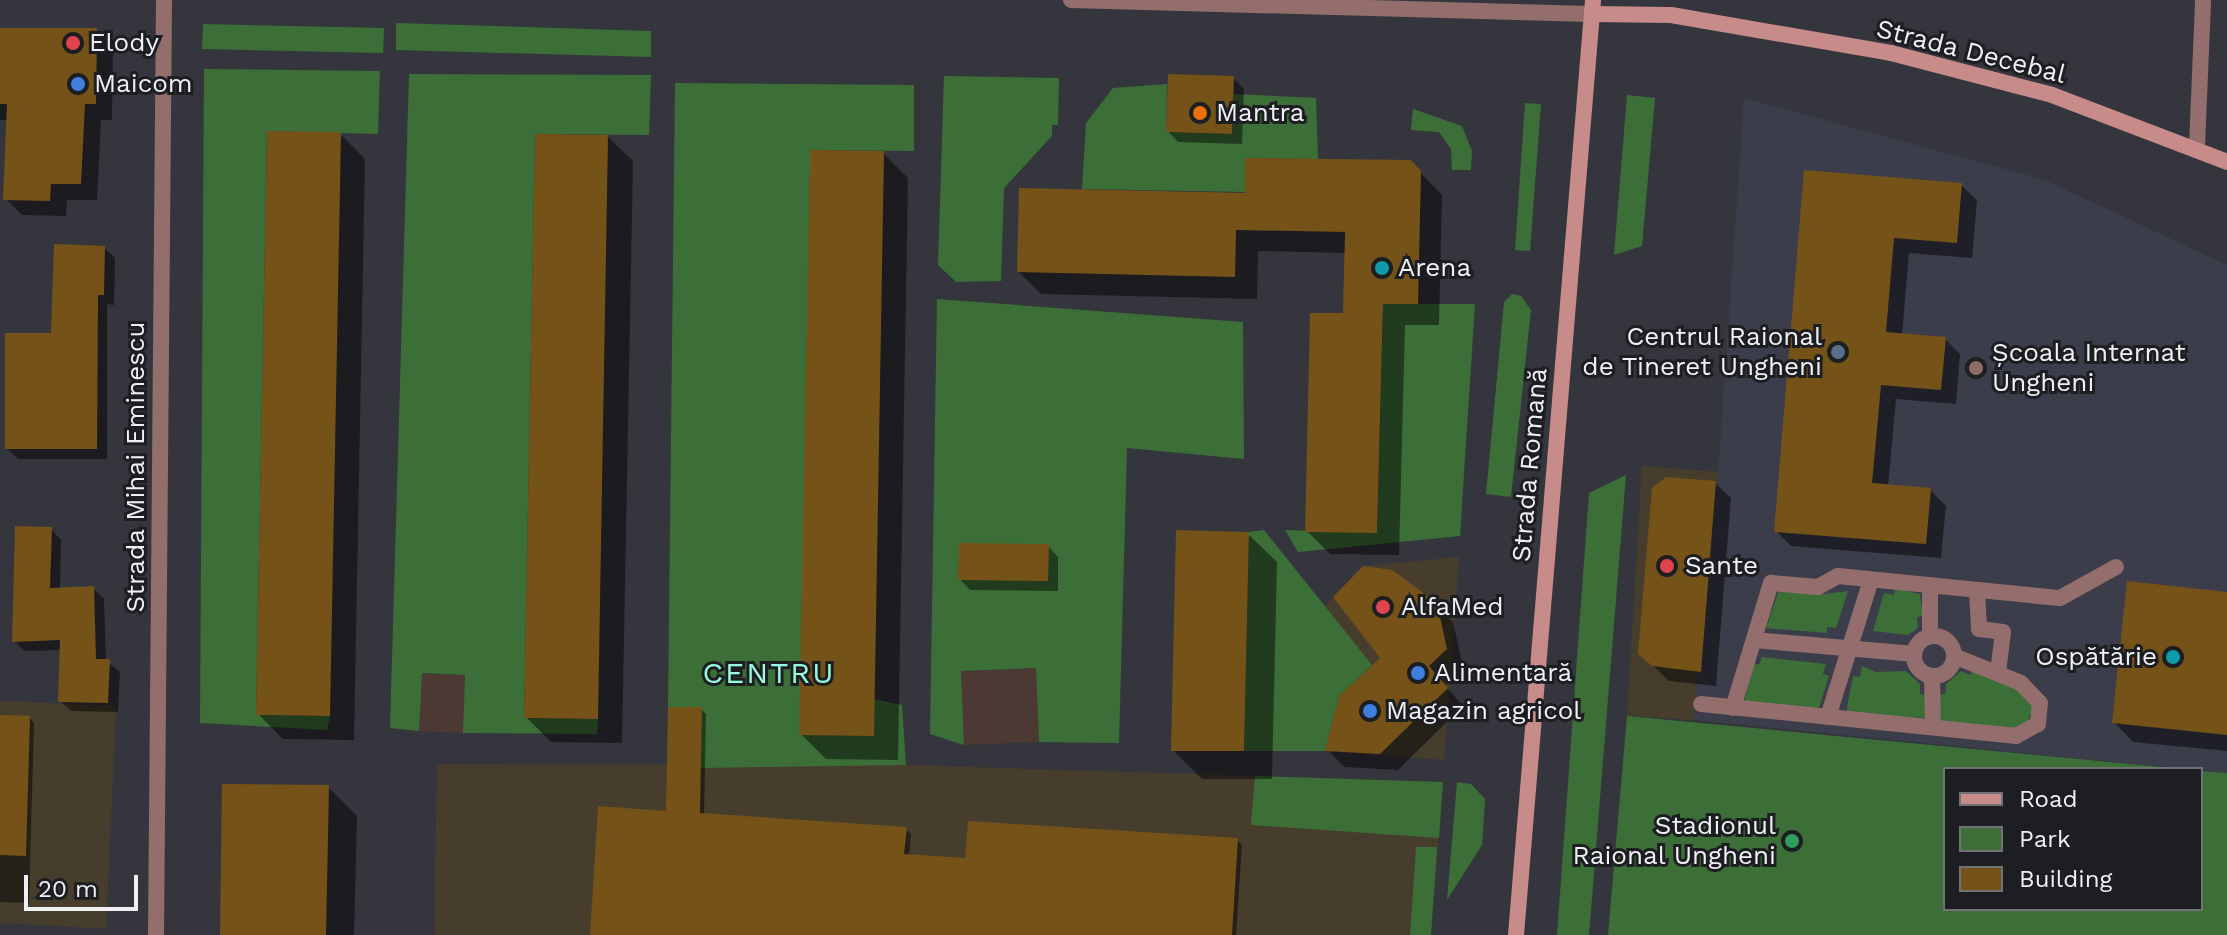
<!DOCTYPE html>
<html>
<head>
<meta charset="utf-8">
<style>
	body { margin:0 }
	#map { position:relative; width:2227px; height:935px; overflow:hidden; background:#35363d; font-family:"Work Sans",sans-serif }
	div>[style] { position:absolute }
	[style*='--x'] { left:calc(var(--x)*1px); top:calc(var(--y)*1px); width:calc(var(--w)*1px); rotate:calc(var(--a)*1deg) }
	.commercial>* { inset:0; background:#473d2d }
	.industrial>* { inset:0; background:#4d3933 }
	.built>* { inset:0; background:#3b3d4a }
	.green>* { inset:0; background:#3c6f37 }
	.shadow>* { inset:0; background:#0007 }
	.building>* { inset:0; background:#755218 }
	.lane>* { height:16px; margin:-8px; padding:0 8px; transform-origin:8px; border-radius:8px; background:#936e6d }
	.lane>.ring { margin:-8px; padding:0; box-sizing:content-box; background:none; border:16px solid #936e6d; border-radius:50% }
	.street>* { height:16px; margin:-8px; padding:0 8px; transform-origin:8px; border-radius:8px; background:#936e6d }
	.secondary>* { height:16px; margin:-8px; padding:0 8px; transform-origin:8px; border-radius:8px; background:#c78b8a }
	.dots>* { width:22px; height:22px; translate:-50% -50%; box-sizing:border-box; border:4px solid #1d1e21; border-radius:50% }
	span { translate:-50% -50%; white-space:nowrap; text-align:center; line-height:1.15; -webkit-text-stroke:6px #1d1e21; paint-order:stroke }
	.poi-label { font-size:26px; color:#eff0f4 }
	.left { translate:0 -50%; text-align:left }
	.right { translate:-100% -50%; text-align:right }
	.street-label { font-size:26px; color:#eff0f4 }
	.quarter-label { font-size:30px; color:#98fae0; letter-spacing:2px }
	.legend { position:absolute; left:1943px; top:767px; width:260px; height:144px; box-sizing:border-box; background:#1d1e21; border:2px solid #717275; margin:0; padding:10px 14px; list-style:none; font-size:24px; color:#eff0f4 }
	.legend li { display:flex; align-items:center; gap:16px; height:40px }
	.legend b { width:40px; border:2px solid #717275 }
	.scale { position:absolute; left:24px; top:875px; width:114px; height:36px; box-sizing:border-box; border:4px solid #eff0f4; border-top:0; padding-left:10px; font-size:24px; line-height:28px; white-space:nowrap; color:#eff0f4; -webkit-text-stroke:6px #1d1e21; paint-order:stroke }
</style>
</head>
<body>
<div id="map">
	<div class="commercial">
		<i style="clip-path:polygon(1642px 466px,1718px 472px,1693px 720px,1627px 716px)"></i>
		<i style="clip-path:polygon(1459px 557px,1444px 760px,1325px 751px,1324px 607px,1363px 566px)"></i>
		<i style="clip-path:polygon(0 701px,116px 706px,106px 929px,0 923px)"></i>
		<i style="clip-path:polygon(437px 764px,906px 765px,1443px 782px,1431px 935px,434px 935px)"></i>
	</div>
	<div class="industrial">
		<i style="clip-path:polygon(1036px 668px,1039px 742px,964px 745px,961px 671px)"></i>
		<i style="clip-path:polygon(421px 673px,465px 675px,463px 733px,419px 731px)"></i>
	</div>
	<div class="built">
		<i style="clip-path:polygon(1744px 98px,2045px 180px,2227px 265px,2227px 773px,1693px 720px,1718px 472px)"></i>
	</div>
	<div class="green">
		<i style="clip-path:polygon(396px 23px,651px 31px,651px 57px,396px 50px)"></i>
		<i style="clip-path:polygon(203px 24px,384px 28px,383px 53px,202px 49px)"></i>
		<i style="clip-path:polygon(204px 69px,380px 71px,378px 134px,267px 131px,256px 715px,330px 716px,327px 730px,200px 723px)"></i>
		<i style="clip-path:polygon(409px 74px,651px 75px,649px 135px,535px 134px,524px 718px,598px 719px,597px 734px,463px 733px,465px 675px,422px 673px,419px 731px,390px 728px)"></i>
		<i style="clip-path:polygon(944px 76px,1059px 78px,1058px 125px,1052px 125px,1052px 136px,1004px 188px,1001px 281px,956px 282px,938px 265px)"></i>
		<i style="clip-path:polygon(675px 83px,914px 85px,914px 151px,811px 150px,874px 699px,902px 705px,906px 765px,701px 768px,668px 707px)"></i>
		<i style="clip-path:polygon(1167px 84px,1166px 132px,1232px 134px,1234px 94px,1316px 98px,1318px 159px,1246px 158px,1245px 192px,1082px 189px,1086px 123px,1113px 88px)"></i>
		<i style="clip-path:polygon(1627px 95px,1655px 98px,1642px 246px,1614px 255px)"></i>
		<i style="clip-path:polygon(1525px 103px,1541px 104px,1530px 251px,1515px 250px)"></i>
		<i style="clip-path:polygon(1413px 109px,1462px 126px,1472px 151px,1471px 170px,1452px 170px,1451px 149px,1439px 132px,1411px 130px)"></i>
		<i style="clip-path:polygon(1512px 294px,1521px 296px,1531px 310px,1511px 497px,1486px 494px,1504px 302px)"></i>
		<i style="clip-path:polygon(937px 299px,1243px 322px,1244px 459px,1127px 448px,1119px 743px,1039px 742px,1036px 668px,961px 671px,964px 745px,930px 734px)"></i>
		<i style="clip-path:polygon(1378px 304px,1475px 304px,1460px 536px,1298px 552px,1285px 530px,1377px 533px,1383px 314px)"></i>
		<i style="clip-path:polygon(1626px 475px,1589px 935px,1557px 935px,1589px 493px)"></i>
		<i style="clip-path:polygon(1264px 530px,1372px 665px,1339px 696px,1325px 751px,1244px 751px,1249px 532px)"></i>
		<i style="clip-path:polygon(1895px 588px,1920px 594px,1923px 616px,1917px 617px,1918px 628px,1908px 635px,1873px 631px,1884px 593px,1894px 595px)"></i>
		<i style="clip-path:polygon(1779px 590px,1824px 594px,1848px 591px,1836px 628px,1827px 627px,1827px 633px,1766px 628px)"></i>
		<i style="clip-path:polygon(1762px 657px,1826px 664px,1823px 674px,1829px 676px,1819px 708px,1744px 704px,1753px 663px,1759px 665px)"></i>
		<i style="clip-path:polygon(1862px 666px,1876px 672px,1906px 671px,1920px 684px,1920px 694px,1926px 695px,1925px 718px,1846px 713px,1853px 676px,1860px 677px)"></i>
		<i style="clip-path:polygon(1973px 670px,2023px 690px,2033px 707px,2028px 721px,2017px 729px,1941px 723px,1939px 694px,1945px 694px,1946px 684px,1961px 671px,1970px 675px)"></i>
		<i style="clip-path:polygon(1627px 716px,2183px 769px,1945px 769px,1945px 909px,2201px 909px,2201px 771px,2227px 773px,2227px 935px,1608px 935px)"></i>
		<i style="clip-path:polygon(1255px 776px,1443px 782px,1439px 838px,1251px 825px)"></i>
		<i style="clip-path:polygon(1457px 782px,1471px 784px,1485px 799px,1482px 845px,1447px 900px)"></i>
		<i style="clip-path:polygon(1416px 847px,1437px 847px,1431px 935px,1410px 935px)"></i>
	</div>
	<div class="shadow">
		<i style="clip-path:polygon(0 30px,96px 30px,113px 47px,112px 120px,101px 120px,97px 200px,67px 200px,66px 216px,22px 215px,6px 199px,9px 120px,0 120px)"></i>
		<i style="clip-path:polygon(1233px 78px,1244px 89px,1242px 144px,1178px 142px,1168px 131px)"></i>
		<i style="clip-path:polygon(340px 134px,365px 159px,354px 740px,283px 739px,258px 714px)"></i>
		<i style="clip-path:polygon(608px 137px,633px 161px,622px 743px,551px 742px,526px 717px)"></i>
		<i style="clip-path:polygon(883px 153px,908px 178px,898px 760px,826px 759px,801px 734px)"></i>
		<i style="clip-path:polygon(1410px 162px,1442px 195px,1439px 325px,1405px 325px,1399px 555px,1330px 554px,1307px 531px,1345px 315px,1347px 253px,1258px 251px,1257px 299px,1041px 294px,1019px 272px,1246px 195px)"></i>
		<i style="clip-path:polygon(1806px 173px,1961px 185px,1977px 200px,1972px 258px,1909px 253px,1902px 335px,1945px 339px,1960px 354px,1956px 404px,1896px 399px,1888px 487px,1930px 490px,1946px 506px,1941px 558px,1791px 546px,1776px 531px)"></i>
		<i style="clip-path:polygon(104px 248px,115px 258px,114px 305px,107px 304px,107px 459px,18px 459px,7px 448px,53px 335px)"></i>
		<i style="clip-path:polygon(1715px 483px,1731px 498px,1716px 686px,1669px 681px,1640px 653px)"></i>
		<i style="clip-path:polygon(51px 529px,61px 540px,60px 589px,93px 588px,104px 599px,106px 661px,120px 672px,118px 712px,71px 711px,60px 701px,62px 650px,25px 651px,14px 641px)"></i>
		<i style="clip-path:polygon(1248px 534px,1277px 562px,1272px 779px,1202px 779px,1173px 750px)"></i>
		<i style="clip-path:polygon(1048px 546px,1058px 557px,1058px 591px,970px 590px,960px 579px)"></i>
		<i style="clip-path:polygon(2227px 594px,2227px 751px,2133px 742px,2114px 722px)"></i>
		<i style="clip-path:polygon(1435px 604px,1453px 622px,1463px 667px,1444px 684px,1463px 706px,1398px 770px,1344px 767px,1328px 750px)"></i>
		<i style="clip-path:polygon(701px 709px,706px 714px,704px 815px,906px 829px,911px 834px,909px 857px,967px 861px,1237px 840px,1242px 845px,1236px 935px,592px 935px,668px 813px)"></i>
		<i style="clip-path:polygon(0 717px,30px 718px,34px 723px,29px 903px,0 902px)"></i>
		<i style="clip-path:polygon(328px 787px,357px 816px,354px 935px,222px 935px)"></i>
	</div>
	<div class="building">
		<i style="clip-path:polygon(0 28px,97px 28px,96px 104px,85px 104px,81px 184px,51px 184px,50px 201px,3px 200px,7px 104px,0 104px)"></i>
		<i style="clip-path:polygon(1168px 74px,1234px 76px,1232px 134px,1166px 132px)"></i>
		<i style="clip-path:polygon(267px 131px,341px 132px,330px 716px,256px 715px)"></i>
		<i style="clip-path:polygon(535px 134px,608px 135px,598px 719px,524px 718px)"></i>
		<i style="clip-path:polygon(810px 150px,884px 151px,874px 736px,799px 735px)"></i>
		<i style="clip-path:polygon(1245px 158px,1411px 160px,1421px 171px,1418px 304px,1383px 304px,1377px 533px,1305px 532px,1310px 313px,1343px 313px,1345px 232px,1236px 230px,1235px 277px,1017px 272px,1019px 188px,1245px 193px)"></i>
		<i style="clip-path:polygon(1804px 170px,1962px 183px,1957px 243px,1894px 238px,1886px 332px,1946px 337px,1941px 390px,1881px 385px,1872px 483px,1931px 488px,1926px 544px,1774px 532px)"></i>
		<i style="clip-path:polygon(54px 244px,105px 246px,104px 295px,98px 295px,97px 449px,5px 449px,5px 333px,51px 333px)"></i>
		<i style="clip-path:polygon(1666px 477px,1716px 481px,1701px 672px,1652px 666px,1638px 654px,1652px 488px)"></i>
		<i style="clip-path:polygon(15px 526px,52px 527px,50px 588px,94px 586px,96px 659px,110px 659px,108px 703px,58px 702px,60px 640px,12px 642px)"></i>
		<i style="clip-path:polygon(1176px 530px,1249px 532px,1244px 751px,1171px 751px)"></i>
		<i style="clip-path:polygon(959px 543px,1049px 544px,1048px 581px,958px 580px)"></i>
		<i style="clip-path:polygon(1363px 566px,1392px 570px,1437px 603px,1447px 649px,1429px 666px,1448px 688px,1380px 754px,1325px 751px,1339px 696px,1380px 658px,1333px 597px)"></i>
		<i style="clip-path:polygon(2127px 581px,2227px 592px,2227px 735px,2112px 723px)"></i>
		<i style="clip-path:polygon(668px 707px,702px 707px,700px 813px,907px 827px,904px 854px,965px 858px,968px 821px,1238px 838px,1232px 935px,590px 935px,598px 806px,666px 811px)"></i>
		<i style="clip-path:polygon(0 715px,30px 716px,26px 856px,0 855px)"></i>
		<i style="clip-path:polygon(222px 784px,329px 785px,326px 935px,220px 935px)"></i>
	</div>
	<div class="lane">
		<i style="--x:1930;--y:586;--w:50;--a:90"></i>
		<i style="--x:1977;--y:590;--w:39;--a:87"></i>
		<i style="--x:1979;--y:629;--w:24;--a:7"></i>
		<i style="--x:2003;--y:632;--w:39;--a:97"></i>
		<i class="ring" style="left:1914px;top:636px;width:24px;height:24px"></i>
		<i style="--x:1754;--y:640;--w:161;--a:5"></i>
		<i style="--x:1932;--y:676;--w:51;--a:88.9"></i>
		<i style="--x:1701;--y:704;--w:317;--a:5.8"></i>
		<i style="--x:2016;--y:736;--w:25;--a:-29"></i>
		<i style="--x:2038;--y:724;--w:21;--a:-85"></i>
		<i style="--x:2040;--y:703;--w:28;--a:-134"></i>
		<i style="--x:2021;--y:683;--w:72;--a:-158.1"></i>
		<i style="--x:1733;--y:708;--w:131;--a:-73.1"></i>
		<i style="--x:1771;--y:583;--w:47;--a:4.9"></i>
		<i style="--x:1818;--y:587;--w:23;--a:-29"></i>
		<i style="--x:1838;--y:576;--w:223;--a:5.7"></i>
		<i style="--x:2060;--y:598;--w:64;--a:-29"></i>
		<i style="--x:1828;--y:717;--w:144;--a:-72.6"></i>
	</div>
	<div class="street">
		<i style="--x:1071;--y:0;--w:521;--a:1.54"></i>
		<i style="--x:2197;--y:146;--w:146;--a:-87.6"></i>
		<i style="--x:156;--y:935;--w:935;--a:-89.51"></i>
	</div>
	<div class="secondary">
		<i style="--x:1592;--y:14;--w:79;--a:0.7"></i>
		<i style="--x:1671;--y:15;--w:223;--a:9.8"></i>
		<i style="--x:1891;--y:53;--w:166;--a:14.6"></i>
		<i style="--x:2052;--y:95;--w:187;--a:20.9"></i>
		<i style="--x:1516;--y:935;--w:938;--a:-85.29"></i>
	</div>
	<div class="dots">
		<i style="left:73px;top:43px;background:#e0444e"></i>
		<i style="left:78px;top:84px;background:#3f7fe0"></i>
		<i style="left:1200px;top:113px;background:#e8710a"></i>
		<i style="left:1382px;top:268px;background:#0f9aa8"></i>
		<i style="left:1838px;top:352px;background:#5c6f8a"></i>
		<i style="left:1976px;top:368px;background:#8d6e63"></i>
		<i style="left:1667px;top:566px;background:#e0444e"></i>
		<i style="left:1383px;top:607px;background:#e0444e"></i>
		<i style="left:2173px;top:657px;background:#0f9aa8"></i>
		<i style="left:1418px;top:673px;background:#3f7fe0"></i>
		<i style="left:1370px;top:711px;background:#3f7fe0"></i>
		<i style="left:1792px;top:841px;background:#2e9e5b"></i>
	</div>
	<div class="poi-label">
		<span class="left" style="left:89px;top:43px">Elody</span>
		<span class="left" style="left:94px;top:84px">Maicom</span>
		<span class="left" style="left:1216px;top:113px">Mantra</span>
		<span class="left" style="left:1398px;top:268px">Arena</span>
		<span class="right" style="left:1822px;top:352px">Centrul Raional<br>de Tineret Ungheni</span>
		<span class="left" style="left:1992px;top:368px">Școala Internat<br>Ungheni</span>
		<span class="left" style="left:1685px;top:566px">Sante</span>
		<span class="left" style="left:1401px;top:607px">AlfaMed</span>
		<span class="right" style="left:2157px;top:657px">Ospătărie</span>
		<span class="left" style="left:1434px;top:673px">Alimentară</span>
		<span class="left" style="left:1386px;top:711px">Magazin agricol</span>
		<span class="right" style="left:1776px;top:841px">Stadionul<br>Raional Ungheni</span>
	</div>
	<div class="street-label">
		<span style="left:1971px;top:52px;rotate:14deg">Strada Decebal</span>
		<span style="left:1530px;top:465px;rotate:-85deg">Strada Romană</span>
		<span style="left:136px;top:467px;rotate:-90deg">Strada Mihai Eminescu</span>
	</div>
	<div class="quarter-label">
		<span style="left:769px;top:673px">CENTRU</span>
	</div>
	<ul class="legend">
	<li><b style="height:10px;background:#c78b8a"></b>Road</li>
	<li><b style="height:22px;background:#3c6f37"></b>Park</li>
	<li><b style="height:22px;background:#755218"></b>Building</li>
	</ul>
	<div class="scale">20 m</div>
</div>
</body>
</html>
